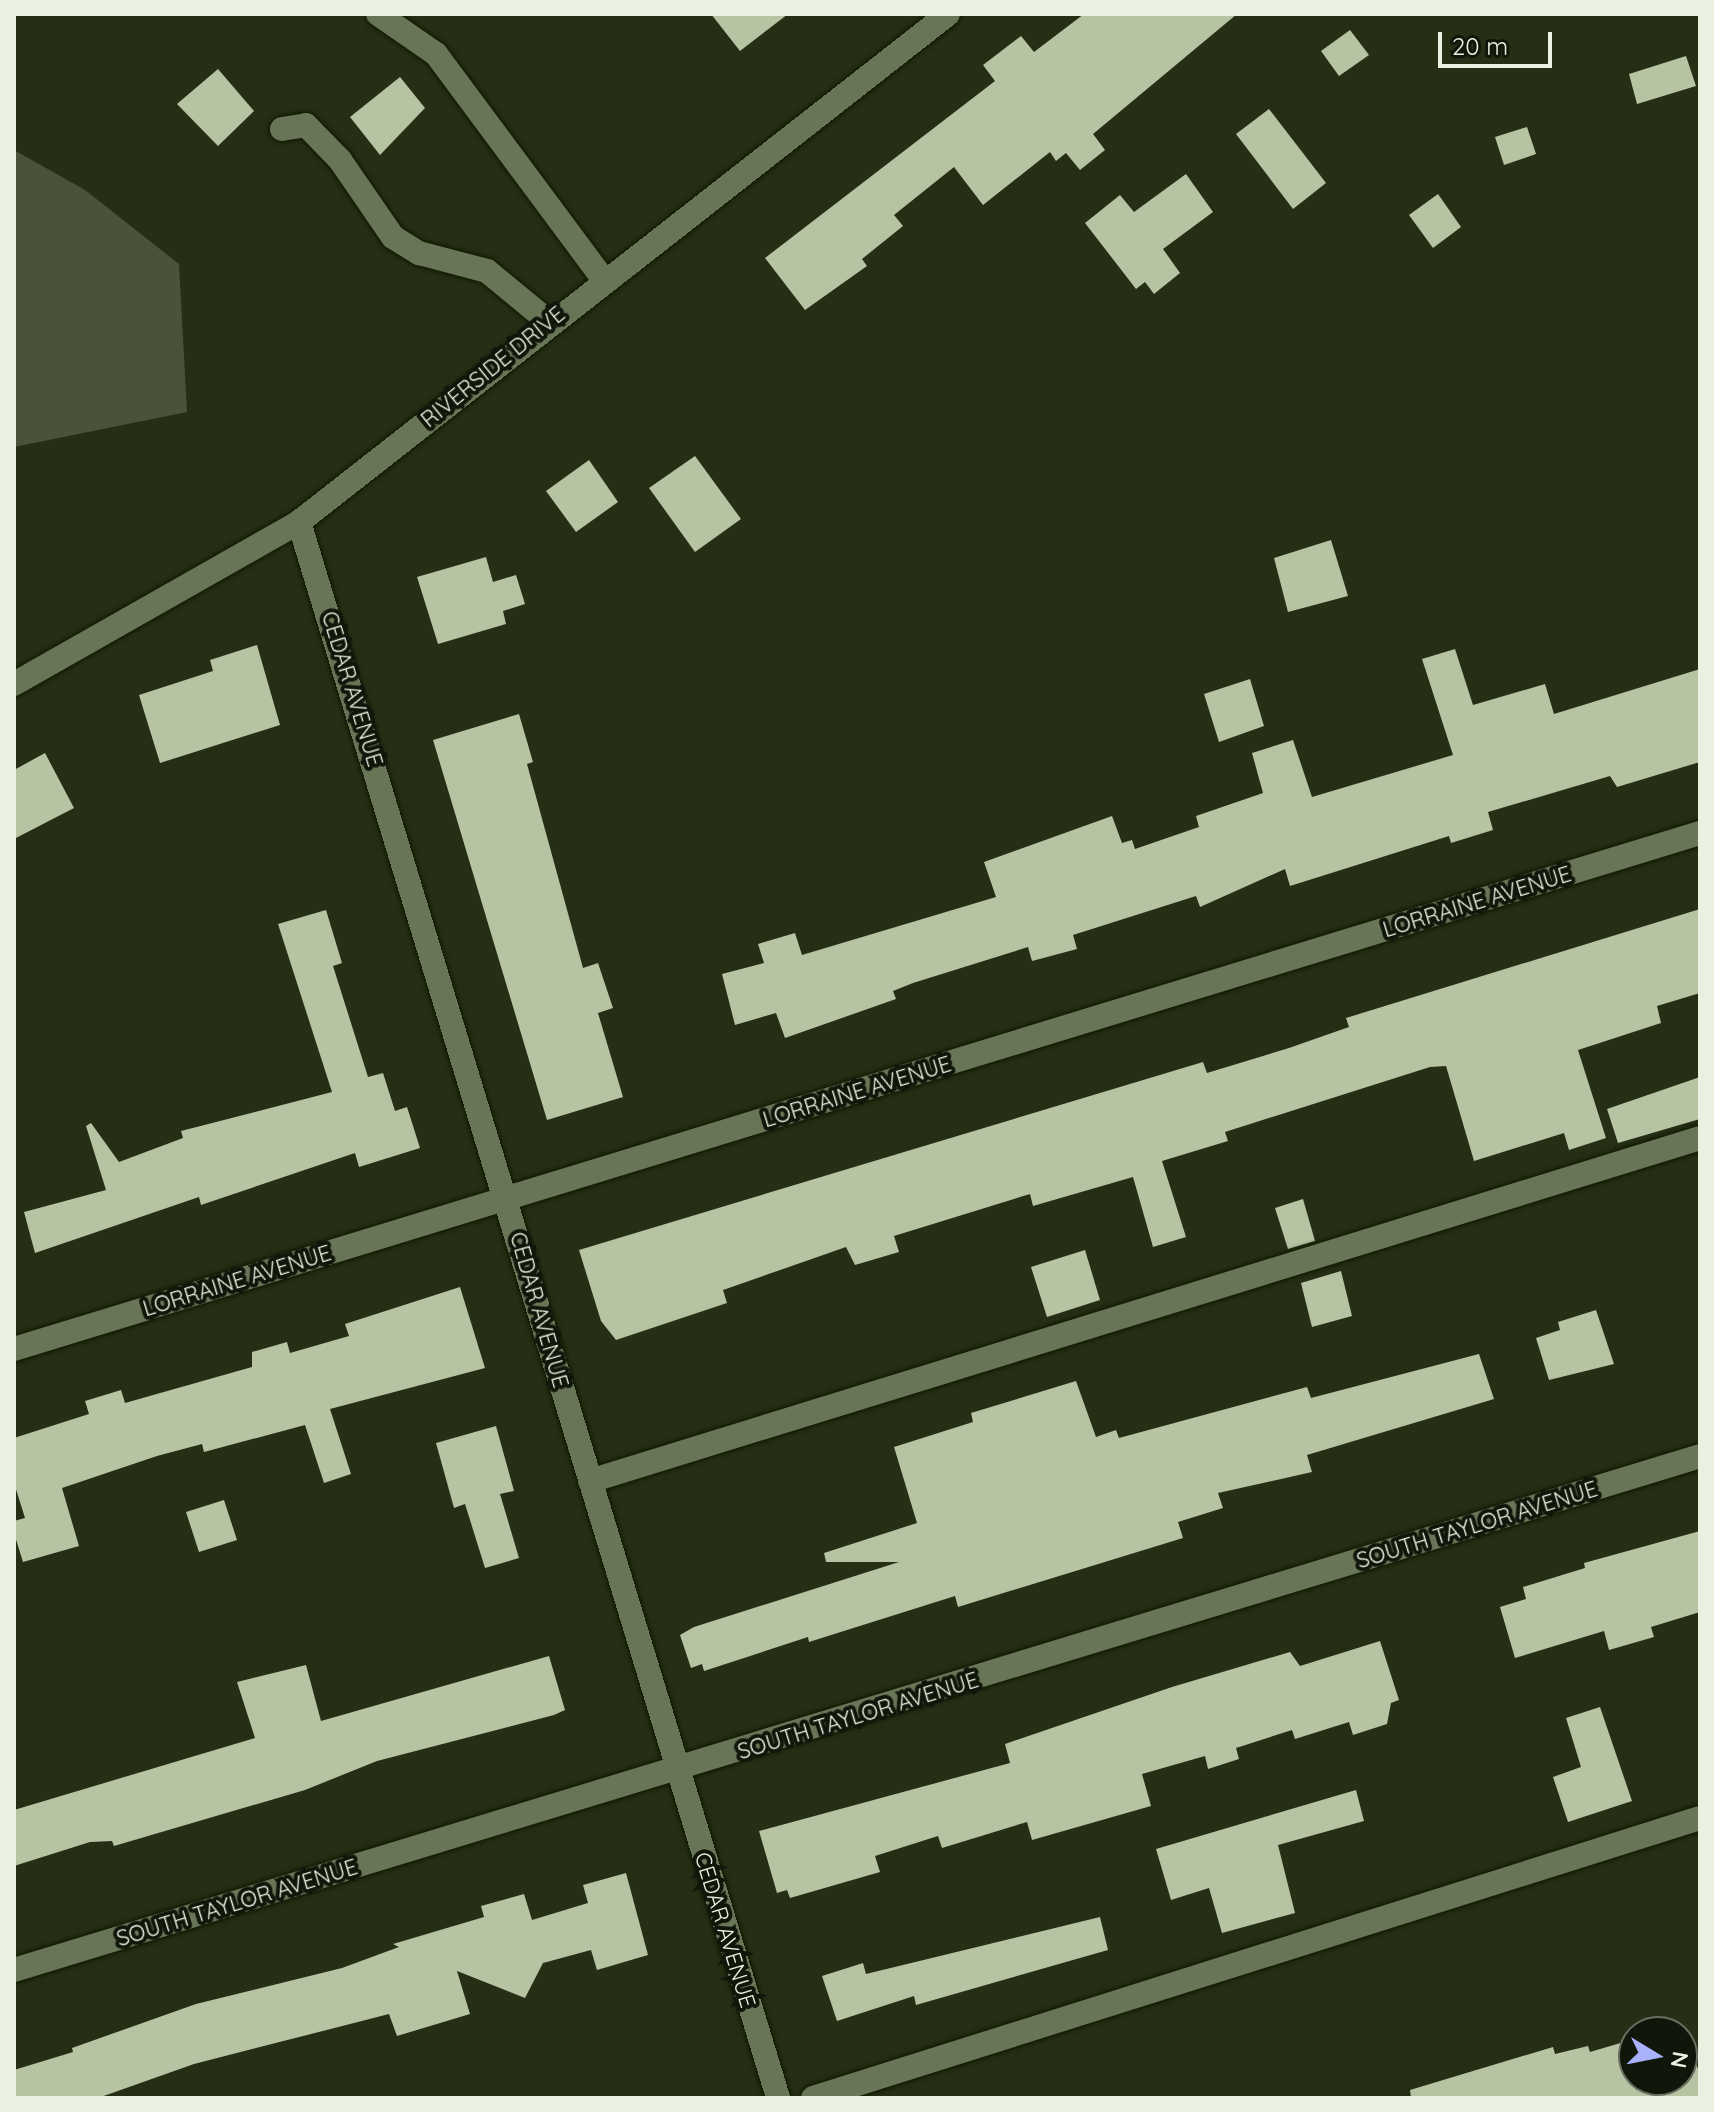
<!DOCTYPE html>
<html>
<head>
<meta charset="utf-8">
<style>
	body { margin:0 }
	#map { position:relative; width:1714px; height:2112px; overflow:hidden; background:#262f15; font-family:Quicksand,sans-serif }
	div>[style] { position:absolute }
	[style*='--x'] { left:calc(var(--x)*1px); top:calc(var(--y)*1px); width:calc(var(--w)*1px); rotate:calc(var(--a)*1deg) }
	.green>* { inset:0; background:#49523a }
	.building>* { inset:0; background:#b7c4a4 }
	.roads { filter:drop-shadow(0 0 2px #0f1701) drop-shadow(0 0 2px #0f1701) }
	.minor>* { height:24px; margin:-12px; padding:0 12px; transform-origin:12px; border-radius:12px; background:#697557 }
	span { translate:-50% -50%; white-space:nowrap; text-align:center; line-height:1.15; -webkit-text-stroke:8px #11160a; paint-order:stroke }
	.street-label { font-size:22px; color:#eaf1e1 }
	.frame { position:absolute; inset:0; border:16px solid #eaf1e1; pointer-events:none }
	.north { position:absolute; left:1618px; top:2016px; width:80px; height:80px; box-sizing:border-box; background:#11160a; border:2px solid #686e60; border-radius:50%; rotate:100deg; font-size:22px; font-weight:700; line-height:32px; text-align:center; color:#eaf1e1 }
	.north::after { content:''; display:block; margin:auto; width:28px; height:36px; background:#a9b0fc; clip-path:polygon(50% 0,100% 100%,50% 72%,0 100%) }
	.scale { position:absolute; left:1438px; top:32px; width:114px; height:36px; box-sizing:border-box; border:4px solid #eaf1e1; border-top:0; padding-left:10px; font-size:24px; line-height:28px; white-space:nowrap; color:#eaf1e1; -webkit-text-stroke:6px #11160a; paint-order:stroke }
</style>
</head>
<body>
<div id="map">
	<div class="green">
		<i style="clip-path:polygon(14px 150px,85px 190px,179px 264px,187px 412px,14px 447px)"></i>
	</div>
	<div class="building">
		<i style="clip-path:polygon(711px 14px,788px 14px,740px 51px)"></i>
		<i style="clip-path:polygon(1084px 14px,1237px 14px,1093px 134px,1105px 150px,1080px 170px,1066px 153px,1056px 161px,1050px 152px,983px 205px,954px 167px,894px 215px,903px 226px,862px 259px,867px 266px,805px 310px,765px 258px,995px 81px,983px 65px,1021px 36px,1034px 52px)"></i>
		<i style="clip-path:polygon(1350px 30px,1369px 55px,1339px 76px,1321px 51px)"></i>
		<i style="clip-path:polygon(1686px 56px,1696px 86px,1637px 104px,1629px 74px)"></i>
		<i style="clip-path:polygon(218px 69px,254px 111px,218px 146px,177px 104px)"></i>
		<i style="clip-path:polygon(400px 77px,425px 108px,380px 155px,350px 117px)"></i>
		<i style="clip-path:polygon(1269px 109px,1326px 183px,1293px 209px,1236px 134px)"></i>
		<i style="clip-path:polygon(1527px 127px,1536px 154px,1504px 165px,1495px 137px)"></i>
		<i style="clip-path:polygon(1186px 174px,1213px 212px,1163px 249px,1180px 273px,1154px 294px,1145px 282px,1136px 289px,1085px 223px,1120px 195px,1134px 212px)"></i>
		<i style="clip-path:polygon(1438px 194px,1461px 227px,1433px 248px,1409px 215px)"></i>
		<i style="clip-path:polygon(695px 456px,741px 519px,695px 552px,649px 488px)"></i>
		<i style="clip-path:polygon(589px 460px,618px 502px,576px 532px,546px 491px)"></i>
		<i style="clip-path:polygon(1331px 540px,1348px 596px,1288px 612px,1274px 558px)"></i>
		<i style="clip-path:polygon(486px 557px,493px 582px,516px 575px,525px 604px,503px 611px,506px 624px,438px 644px,417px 577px)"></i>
		<i style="clip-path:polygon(257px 645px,280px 725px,160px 763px,139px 695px,213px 671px,210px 660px)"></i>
		<i style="clip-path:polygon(1455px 649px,1473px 705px,1545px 684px,1554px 714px,1700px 669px,1700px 762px,1617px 787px,1610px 776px,1488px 812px,1493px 830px,1451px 843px,1449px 836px,1290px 886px,1285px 869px,1200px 907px,1196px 896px,1073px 935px,1077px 949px,1032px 961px,1028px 947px,913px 983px,893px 991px,896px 999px,785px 1038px,776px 1013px,735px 1025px,722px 974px,764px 963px,758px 944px,795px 933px,802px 955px,996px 897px,984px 862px,1112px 816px,1122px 843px,1132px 840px,1135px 849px,1199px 827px,1196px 816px,1263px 793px,1252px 753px,1293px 740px,1312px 797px,1453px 755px,1422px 659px)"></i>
		<i style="clip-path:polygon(1250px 679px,1264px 726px,1219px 742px,1204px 694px)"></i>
		<i style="clip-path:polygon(519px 714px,533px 762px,527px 764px,583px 968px,598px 963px,613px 1008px,598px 1013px,623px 1097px,547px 1120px,433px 740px)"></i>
		<i style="clip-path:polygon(45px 753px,74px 808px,14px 839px,14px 770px)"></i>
		<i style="clip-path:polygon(1700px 909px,1700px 993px,1657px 1006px,1661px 1023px,1578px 1050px,1606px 1138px,1569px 1150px,1564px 1133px,1474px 1161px,1446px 1066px,1430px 1067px,1225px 1132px,1228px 1141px,1162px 1161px,1186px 1237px,1153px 1247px,1133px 1177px,1033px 1206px,1030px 1194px,894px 1236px,899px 1252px,855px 1265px,846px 1247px,723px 1290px,727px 1303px,616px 1340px,601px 1321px,579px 1250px,1203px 1062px,1207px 1073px,1289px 1048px,1349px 1027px,1346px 1018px)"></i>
		<i style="clip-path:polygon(326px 910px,342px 963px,333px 966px,368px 1077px,383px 1073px,395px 1111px,407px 1107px,420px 1148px,359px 1167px,355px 1153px,201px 1205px,199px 1197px,35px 1253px,24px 1212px,106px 1190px,86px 1126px,91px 1123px,119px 1162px,183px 1138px,181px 1131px,332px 1092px,278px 924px)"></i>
		<i style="clip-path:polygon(1700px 1077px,1700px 1119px,1618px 1143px,1607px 1109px)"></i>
		<i style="clip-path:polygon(1303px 1199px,1315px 1241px,1288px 1249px,1275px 1208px)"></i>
		<i style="clip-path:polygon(1085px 1250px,1100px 1300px,1047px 1317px,1031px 1267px)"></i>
		<i style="clip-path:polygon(1341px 1271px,1352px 1316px,1312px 1327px,1301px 1283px)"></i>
		<i style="clip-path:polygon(460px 1287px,485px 1368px,330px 1409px,351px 1474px,324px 1483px,305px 1425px,204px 1452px,202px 1444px,157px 1456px,62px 1488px,79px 1546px,23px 1562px,14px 1533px,14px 1521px,25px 1518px,14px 1483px,14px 1438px,89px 1414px,85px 1401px,121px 1390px,125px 1403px,252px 1367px,252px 1352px,287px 1342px,290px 1353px,349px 1336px,345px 1324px)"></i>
		<i style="clip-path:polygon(1596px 1310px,1614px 1364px,1549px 1380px,1536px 1338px,1560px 1330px,1558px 1322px)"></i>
		<i style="clip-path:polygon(1479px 1354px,1494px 1399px,1307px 1455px,1312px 1472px,1218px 1493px,1223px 1508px,1178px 1522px,1183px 1538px,958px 1607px,955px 1596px,809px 1642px,808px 1637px,704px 1671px,702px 1664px,691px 1668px,680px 1635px,694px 1627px,899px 1562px,826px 1562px,824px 1553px,917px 1523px,894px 1447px,973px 1422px,971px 1413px,1076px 1381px,1096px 1437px,1116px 1430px,1119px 1438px,1307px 1387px,1311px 1398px)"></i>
		<i style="clip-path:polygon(496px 1426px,514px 1491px,500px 1494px,519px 1558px,485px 1568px,465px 1504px,454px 1508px,436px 1443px)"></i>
		<i style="clip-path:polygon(224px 1500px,237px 1540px,199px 1552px,186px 1512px)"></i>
		<i style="clip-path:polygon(1700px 1531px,1700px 1612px,1651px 1627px,1654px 1637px,1609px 1650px,1604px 1631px,1515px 1658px,1500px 1607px,1526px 1599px,1523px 1587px,1585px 1568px,1584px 1563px)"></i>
		<i style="clip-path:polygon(1380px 1641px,1399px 1700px,1391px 1703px,1387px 1724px,1353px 1735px,1349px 1722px,1295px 1739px,1292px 1730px,1236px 1748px,1239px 1759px,1208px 1769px,1205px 1756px,1142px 1774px,1151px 1806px,1032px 1840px,1027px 1822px,942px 1848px,938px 1836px,875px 1856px,880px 1872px,790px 1898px,787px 1890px,777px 1893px,759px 1831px,1010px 1763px,1005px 1744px,1172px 1687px,1290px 1652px,1300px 1666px)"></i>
		<i style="clip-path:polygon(549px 1656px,565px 1710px,554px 1715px,377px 1761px,305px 1790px,114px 1846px,112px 1841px,90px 1842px,14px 1866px,14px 1810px,255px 1738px,237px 1682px,306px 1665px,321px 1721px)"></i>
		<i style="clip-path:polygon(1600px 1707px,1632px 1801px,1568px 1822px,1553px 1777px,1581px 1767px,1566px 1718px)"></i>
		<i style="clip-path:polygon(1356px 1790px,1364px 1821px,1278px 1845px,1295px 1913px,1222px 1933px,1209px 1888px,1171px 1900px,1156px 1849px)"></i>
		<i style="clip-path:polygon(626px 1873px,648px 1955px,597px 1970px,591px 1950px,543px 1963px,525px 1998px,457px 1971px,470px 2014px,397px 2036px,389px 2014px,194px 2064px,98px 2098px,14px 2098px,14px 2070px,73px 2052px,72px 2048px,196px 2004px,342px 1968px,399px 1947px,393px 1944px,484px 1917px,481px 1906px,524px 1894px,532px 1920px,588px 1903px,583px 1885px)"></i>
		<i style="clip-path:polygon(1100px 1917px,1108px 1950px,916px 2005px,914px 1996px,837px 2021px,822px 1976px,863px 1963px,866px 1974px)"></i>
		<i style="clip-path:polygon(1681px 2024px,1700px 2074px,1700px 2098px,1411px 2098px,1410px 2090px,1553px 2047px,1555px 2054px,1588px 2046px,1590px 2052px,1634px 2039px,1634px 2080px,1682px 2080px,1682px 2032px,1656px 2032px)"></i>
	</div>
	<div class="roads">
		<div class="minor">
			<i style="--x:378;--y:14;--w:70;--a:34.6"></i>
			<i style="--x:436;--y:54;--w:280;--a:53.4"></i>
			<i style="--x:282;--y:129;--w:24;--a:-9"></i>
			<i style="--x:306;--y:125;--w:49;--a:45.8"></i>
			<i style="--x:340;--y:160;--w:93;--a:55.5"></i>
			<i style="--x:393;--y:237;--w:31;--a:32"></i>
			<i style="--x:419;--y:253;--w:70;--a:14.8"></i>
			<i style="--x:487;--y:271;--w:80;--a:39.4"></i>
			<i style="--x:299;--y:522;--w:1647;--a:73.09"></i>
			<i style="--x:14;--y:684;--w:328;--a:-29.6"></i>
			<i style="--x:299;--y:522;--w:824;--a:-38.05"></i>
			<i style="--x:14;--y:1349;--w:1763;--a:-17.02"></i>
			<i style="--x:590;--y:1481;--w:1162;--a:-17.17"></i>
			<i style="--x:14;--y:1970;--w:1763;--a:-16.95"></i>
			<i style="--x:813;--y:2098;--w:930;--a:-17.52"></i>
		</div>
	</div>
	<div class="street-label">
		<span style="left:493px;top:367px;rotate:-39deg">RIVERSIDE DRIVE</span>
		<span style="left:352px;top:689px;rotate:73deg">CEDAR AVENUE</span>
		<span style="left:1477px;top:902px;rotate:-17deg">LORRAINE AVENUE</span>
		<span style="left:857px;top:1092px;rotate:-17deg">LORRAINE AVENUE</span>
		<span style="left:237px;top:1281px;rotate:-17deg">LORRAINE AVENUE</span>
		<span style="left:539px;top:1310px;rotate:74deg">CEDAR AVENUE</span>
		<span style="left:1477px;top:1525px;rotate:-17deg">SOUTH TAYLOR AVENUE</span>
		<span style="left:858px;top:1716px;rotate:-17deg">SOUTH TAYLOR AVENUE</span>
		<span style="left:237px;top:1903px;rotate:-17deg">SOUTH TAYLOR AVENUE</span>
		<span style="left:725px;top:1930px;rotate:73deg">CEDAR AVENUE</span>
	</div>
	<div class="frame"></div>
	<div class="north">N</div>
	<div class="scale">20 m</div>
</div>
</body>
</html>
